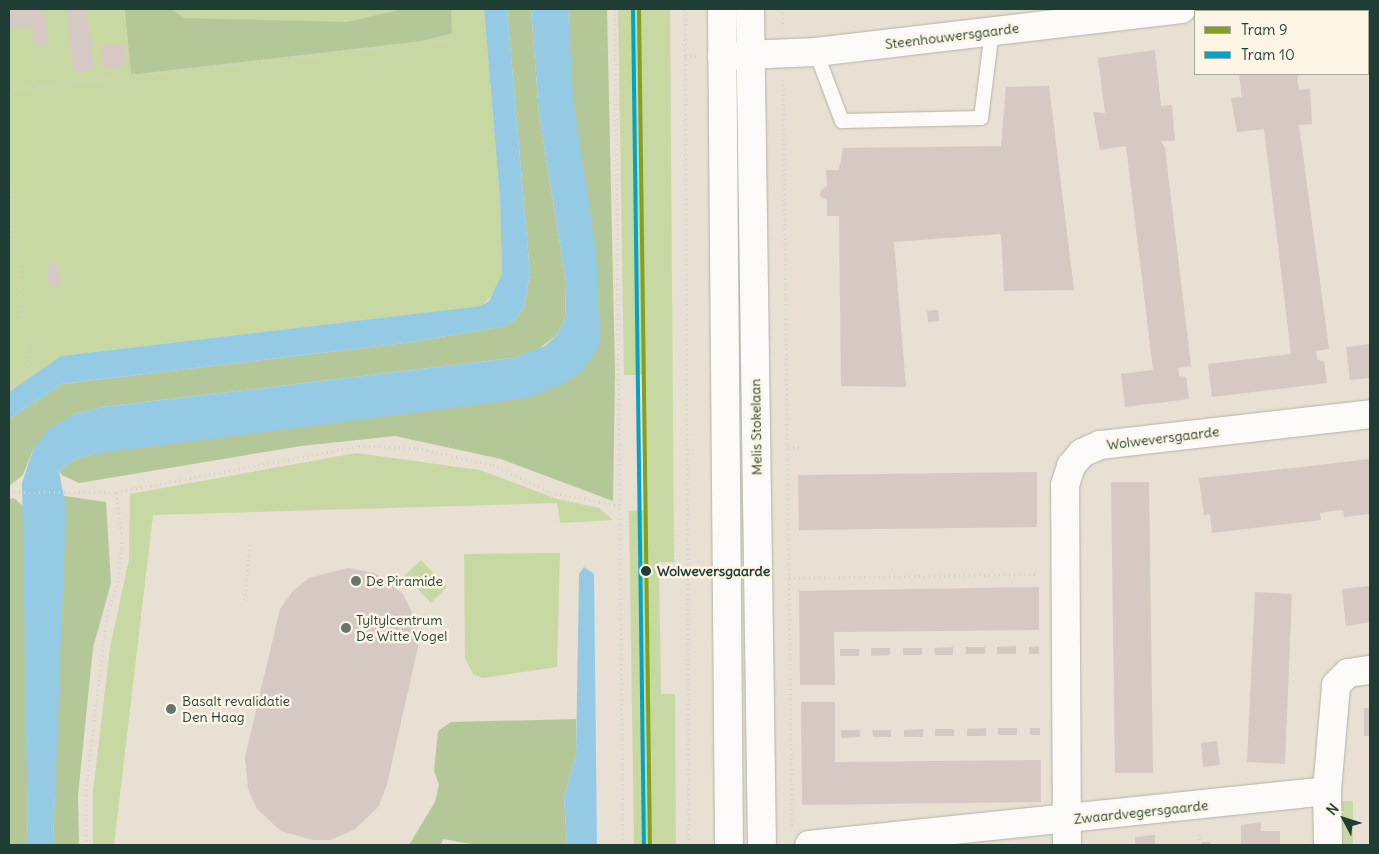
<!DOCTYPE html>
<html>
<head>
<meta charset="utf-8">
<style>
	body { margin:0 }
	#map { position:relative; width:1379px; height:854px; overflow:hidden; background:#e8e0d2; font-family:Delius,sans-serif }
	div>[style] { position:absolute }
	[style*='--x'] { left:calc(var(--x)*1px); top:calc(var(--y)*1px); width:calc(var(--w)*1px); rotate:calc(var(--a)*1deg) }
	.green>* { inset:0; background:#c8d8a2 }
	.forest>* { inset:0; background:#b4c799 }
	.water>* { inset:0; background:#95cae5 }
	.building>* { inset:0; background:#d6c8c2 }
	.path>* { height:3px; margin-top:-1.5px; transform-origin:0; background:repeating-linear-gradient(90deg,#d3d2cf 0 1px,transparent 0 5px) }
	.roads { filter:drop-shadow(0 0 1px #b3b1a7) drop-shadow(0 0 1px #b3b1a7) }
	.service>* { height:14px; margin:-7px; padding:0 7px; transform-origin:7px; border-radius:7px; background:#fcfaf8 }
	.minor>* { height:28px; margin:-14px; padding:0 14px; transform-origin:14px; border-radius:14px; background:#fcfaf8 }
	.tertiary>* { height:28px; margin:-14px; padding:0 14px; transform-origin:14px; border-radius:14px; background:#fcfaf8 }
	.tram-1>* { height:4px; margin:-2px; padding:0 2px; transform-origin:2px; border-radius:2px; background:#84a01e }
	.tram-2>* { height:4px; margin:-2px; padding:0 2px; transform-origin:2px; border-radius:2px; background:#02a4c6 }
	.dots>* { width:14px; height:14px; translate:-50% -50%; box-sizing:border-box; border:2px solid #fcf5e5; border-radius:50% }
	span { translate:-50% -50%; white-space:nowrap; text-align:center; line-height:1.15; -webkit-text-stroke:5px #fcf5e5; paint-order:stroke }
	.street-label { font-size:14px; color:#1f3d34 }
	.stop-label { font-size:14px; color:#1f3d34; font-weight:700 }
	.left { translate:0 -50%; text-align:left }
	.poi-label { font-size:14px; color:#1f3d34 }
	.frame { position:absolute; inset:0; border:10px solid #1f3d34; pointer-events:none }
	.legend { position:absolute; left:1194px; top:10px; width:175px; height:65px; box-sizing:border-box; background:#fcf5e5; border:1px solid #a4ab9e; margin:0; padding:6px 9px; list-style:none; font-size:15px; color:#1f3d34 }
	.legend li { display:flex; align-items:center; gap:10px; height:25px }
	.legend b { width:25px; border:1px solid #a4ab9e }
	.north { position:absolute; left:1319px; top:794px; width:50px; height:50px; -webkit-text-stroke:4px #fcf5e5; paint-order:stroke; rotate:310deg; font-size:14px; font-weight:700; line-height:20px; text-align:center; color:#1f3d34 }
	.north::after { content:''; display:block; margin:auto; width:18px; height:22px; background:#1f3d34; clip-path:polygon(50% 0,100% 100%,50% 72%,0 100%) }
</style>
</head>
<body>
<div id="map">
	<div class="green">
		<i style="clip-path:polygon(9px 9px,484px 9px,500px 200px,502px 274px,497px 289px,482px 306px,61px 356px,9px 392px)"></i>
		<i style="clip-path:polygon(618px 9px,670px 9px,674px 562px,659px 562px,661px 694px,675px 694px,676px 845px,634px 845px,629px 511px,647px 510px,645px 375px,624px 375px)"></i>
		<i style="clip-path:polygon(356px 453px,480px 470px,557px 499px,599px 508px,613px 520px,560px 523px,557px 503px,153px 515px,114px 845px,93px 845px,93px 792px,110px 648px,129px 559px,130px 494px)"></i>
		<i style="clip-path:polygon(560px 553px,557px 667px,483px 678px,473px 674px,465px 658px,464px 554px)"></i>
		<i style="clip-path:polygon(421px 560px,447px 587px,431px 603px,405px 575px)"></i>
		<i style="clip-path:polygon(1340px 801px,1353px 801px,1353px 845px,1340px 845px)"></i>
	</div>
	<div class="forest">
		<i style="clip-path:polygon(125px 9px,172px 9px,184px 18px,347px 22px,403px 9px,451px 9px,452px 33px,422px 41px,137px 74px,131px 73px)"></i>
		<i style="clip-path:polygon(507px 9px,531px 9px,539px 114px,566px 282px,565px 319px,557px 335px,537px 350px,513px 358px,102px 407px,75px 414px,34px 447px,23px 475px,9px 486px,9px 419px,62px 384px,405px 343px,506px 326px,516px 318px,524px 307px,530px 274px)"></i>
		<i style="clip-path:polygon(568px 9px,607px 9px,615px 372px,613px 501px,501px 459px,395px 436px,301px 446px,79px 483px,62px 475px,59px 471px,74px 460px,93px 454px,581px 372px)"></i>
		<i style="clip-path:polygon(64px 496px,106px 502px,111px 583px,93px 648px,78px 795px,79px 845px,53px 845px)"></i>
		<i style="clip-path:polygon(14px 498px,24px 507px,28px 845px,9px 845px,9px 499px)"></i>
		<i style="clip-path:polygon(576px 719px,576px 756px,564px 797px,567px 845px,476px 845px,443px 839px,441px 845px,409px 845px,435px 802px,439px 785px,434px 771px,438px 731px,451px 722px)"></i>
	</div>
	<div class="water">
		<i style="clip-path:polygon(484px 9px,507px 9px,530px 274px,524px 307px,516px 318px,506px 326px,405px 343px,62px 384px,9px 419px,9px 392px,61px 356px,481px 306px,489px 301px,502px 274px,500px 200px)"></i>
		<i style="clip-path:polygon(531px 9px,568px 9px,573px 100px,596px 251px,600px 342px,594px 354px,581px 372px,560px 385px,527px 398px,93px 454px,74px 460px,59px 471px,66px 508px,53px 845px,28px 845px,22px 483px,34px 447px,49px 429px,75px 414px,102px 407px,513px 358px,545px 346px,557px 335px,565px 319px,566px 282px,539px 114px)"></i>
		<i style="clip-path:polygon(584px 567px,594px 574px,597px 845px,567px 845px,564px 797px,576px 756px,579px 574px)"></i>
	</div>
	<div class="building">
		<i style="clip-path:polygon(9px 9px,44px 9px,48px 46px,35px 47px,32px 26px,9px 29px)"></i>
		<i style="clip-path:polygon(66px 9px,87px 9px,94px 69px,73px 72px)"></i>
		<i style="clip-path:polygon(124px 44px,126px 66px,103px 69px,101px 46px)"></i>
		<i style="clip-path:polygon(1155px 50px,1161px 106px,1172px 105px,1175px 141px,1161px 141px,1165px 148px,1191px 366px,1178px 368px,1179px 376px,1186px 377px,1189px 399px,1125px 407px,1121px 374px,1153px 370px,1126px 146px,1100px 150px,1093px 112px,1105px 113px,1098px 58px)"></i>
		<i style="clip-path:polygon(1239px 74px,1297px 74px,1299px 90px,1310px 89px,1312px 124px,1299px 125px,1329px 349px,1316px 351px,1317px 360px,1324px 361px,1327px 383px,1212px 397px,1208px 364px,1291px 354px,1264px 129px,1237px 132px,1231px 98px,1242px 97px)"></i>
		<i style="clip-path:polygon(1049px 86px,1074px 290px,1004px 291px,1001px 234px,894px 242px,906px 387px,841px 386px,839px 216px,827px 216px,827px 200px,820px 196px,821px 190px,827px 186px,826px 170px,839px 170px,843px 148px,1001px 146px,1006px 87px)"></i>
		<i style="clip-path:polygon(57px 264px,60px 286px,49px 287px,46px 265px)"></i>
		<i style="clip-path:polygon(938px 310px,939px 321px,928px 322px,927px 311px)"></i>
		<i style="clip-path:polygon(1370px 344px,1370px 378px,1350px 380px,1346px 347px)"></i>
		<i style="clip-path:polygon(1370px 459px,1370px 514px,1344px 517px,1343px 510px,1331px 511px,1320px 513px,1321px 520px,1212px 533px,1210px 514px,1204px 515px,1199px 478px,1284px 469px,1284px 466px,1285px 469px)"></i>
		<i style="clip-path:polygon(1037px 472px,1037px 527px,799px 530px,798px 475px)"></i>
		<i style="clip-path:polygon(1111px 482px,1149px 482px,1153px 773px,1115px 773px)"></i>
		<i style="clip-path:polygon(348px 568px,375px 573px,403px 594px,416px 620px,418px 647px,387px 784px,379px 806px,354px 830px,330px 840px,313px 840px,281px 831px,257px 809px,248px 789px,245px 757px,280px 609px,293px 591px,309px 578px)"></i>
		<i style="clip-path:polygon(1370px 586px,1370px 622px,1346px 626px,1342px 589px)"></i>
		<i style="clip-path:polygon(1039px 587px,1039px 630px,834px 632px,835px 685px,800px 685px,799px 591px)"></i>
		<i style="clip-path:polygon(1255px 592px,1292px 594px,1285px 764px,1247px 762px)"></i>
		<i style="clip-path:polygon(1016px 646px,1016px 654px,997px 654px,997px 647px)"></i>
		<i style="clip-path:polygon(1039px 646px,1039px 654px,1029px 654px,1029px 647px)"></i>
		<i style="clip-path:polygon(953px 647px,953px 655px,935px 655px,934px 648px)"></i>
		<i style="clip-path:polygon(966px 647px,985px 647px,985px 654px,966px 654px)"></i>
		<i style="clip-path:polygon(871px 648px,890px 648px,890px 655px,871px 656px)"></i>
		<i style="clip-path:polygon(903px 648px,922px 648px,922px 655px,903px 655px)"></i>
		<i style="clip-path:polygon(840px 649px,859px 649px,859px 656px,840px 656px)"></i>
		<i style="clip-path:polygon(801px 702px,835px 702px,835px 762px,1041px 760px,1041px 802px,802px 805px)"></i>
		<i style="clip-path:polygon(1364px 708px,1370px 708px,1370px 736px,1364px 736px)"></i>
		<i style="clip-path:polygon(986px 728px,986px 736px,967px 736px,967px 729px)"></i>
		<i style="clip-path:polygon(998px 728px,1017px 728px,1017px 735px,998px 735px)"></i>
		<i style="clip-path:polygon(1030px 728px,1040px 728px,1040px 735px,1030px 735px)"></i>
		<i style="clip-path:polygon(923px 729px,923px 737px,904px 737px,904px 730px)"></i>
		<i style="clip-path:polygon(935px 729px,954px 729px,954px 736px,935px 736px)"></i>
		<i style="clip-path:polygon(841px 730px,860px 730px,860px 737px,841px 738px)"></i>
		<i style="clip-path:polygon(872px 730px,891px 730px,891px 737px,873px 737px)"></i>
		<i style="clip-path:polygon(1217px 741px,1220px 765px,1203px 767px,1201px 743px)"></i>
		<i style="clip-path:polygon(1261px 822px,1261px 831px,1280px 831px,1280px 845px,1241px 845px,1241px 825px)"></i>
		<i style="clip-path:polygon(1155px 835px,1155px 845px,1135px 845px,1135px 837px)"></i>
		<i style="clip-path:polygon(1201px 842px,1211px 842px,1211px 845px,1201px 845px)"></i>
	</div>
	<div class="path">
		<i style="--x:615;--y:9;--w:836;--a:89.45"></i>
		<i style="--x:685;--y:9;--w:836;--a:89.73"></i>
		<i style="--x:783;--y:28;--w:19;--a:-90"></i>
		<i style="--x:685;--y:56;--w:12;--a:0"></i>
		<i style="--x:783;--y:79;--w:747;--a:89.31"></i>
		<i style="--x:9;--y:90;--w:465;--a:-6.5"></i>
		<i style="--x:9;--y:184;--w:188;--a:84.2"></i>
		<i style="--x:28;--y:371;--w:11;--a:135"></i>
		<i style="--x:20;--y:379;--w:11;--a:175"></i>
		<i style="--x:788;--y:447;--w:13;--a:0"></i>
		<i style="--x:9;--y:492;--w:107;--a:0"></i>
		<i style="--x:116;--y:492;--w:247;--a:-10.7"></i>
		<i style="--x:359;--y:446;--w:58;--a:2"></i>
		<i style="--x:417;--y:448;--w:78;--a:12.6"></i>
		<i style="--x:493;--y:465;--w:63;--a:25.3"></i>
		<i style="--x:550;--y:492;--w:72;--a:11.2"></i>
		<i style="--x:674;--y:530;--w:32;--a:90"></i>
		<i style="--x:629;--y:531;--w:21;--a:-90"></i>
		<i style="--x:789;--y:578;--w:250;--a:-0.9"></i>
		<i style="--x:245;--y:600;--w:59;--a:-85.2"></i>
		<i style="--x:1199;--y:834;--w:11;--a:85"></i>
		<i style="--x:86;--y:845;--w:55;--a:-90"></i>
		<i style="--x:86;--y:790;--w:176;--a:-83.2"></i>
		<i style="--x:107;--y:615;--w:39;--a:-72"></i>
		<i style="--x:119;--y:578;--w:40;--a:-85.7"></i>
		<i style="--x:122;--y:538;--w:46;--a:-97.4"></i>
	</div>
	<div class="roads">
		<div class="service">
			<i style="--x:816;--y:52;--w:74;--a:69.4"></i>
			<i style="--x:842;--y:121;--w:139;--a:-1.2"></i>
			<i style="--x:981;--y:118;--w:88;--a:-82.8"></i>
		</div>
		<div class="minor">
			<i style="--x:722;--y:56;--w:94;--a:-2.4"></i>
			<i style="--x:816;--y:52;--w:368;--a:-6.7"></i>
			<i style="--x:1327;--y:791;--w:54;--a:88.9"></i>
			<i style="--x:809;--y:845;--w:521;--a:-5.95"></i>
			<i style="--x:1327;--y:791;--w:106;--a:-85.1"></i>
			<i style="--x:1336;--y:685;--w:17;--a:-45"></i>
			<i style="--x:1348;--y:673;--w:22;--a:-8"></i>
			<i style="--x:1067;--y:845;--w:360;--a:-90.3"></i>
			<i style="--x:1065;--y:485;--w:20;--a:-72"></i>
			<i style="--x:1071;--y:466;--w:17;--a:-50"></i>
			<i style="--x:1082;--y:453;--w:20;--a:-24"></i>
			<i style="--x:1100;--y:445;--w:272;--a:-6.5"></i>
		</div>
		<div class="tertiary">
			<i style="--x:722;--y:9;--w:836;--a:89.52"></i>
			<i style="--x:750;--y:9;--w:836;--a:89.18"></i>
		</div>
	</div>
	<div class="tram-1">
		<i style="--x:639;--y:9;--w:836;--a:89.25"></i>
	</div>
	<div class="tram-2">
		<i style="--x:633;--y:9;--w:836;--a:89.25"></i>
	</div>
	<div class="dots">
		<i style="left:646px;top:571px;background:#1f3d34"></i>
		<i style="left:356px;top:581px;background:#65766b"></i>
		<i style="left:346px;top:628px;background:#65766b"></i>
		<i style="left:171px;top:709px;background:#65766b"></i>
	</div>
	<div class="street-label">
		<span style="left:952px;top:36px;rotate:-7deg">Steenhouwersgaarde</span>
		<span style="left:756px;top:427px;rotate:-91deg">Melis Stokelaan</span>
		<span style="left:1163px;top:438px;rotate:-7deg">Wolweversgaarde</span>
		<span style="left:1141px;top:812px;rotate:-6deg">Zwaardvegersgaarde</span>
	</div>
	<div class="stop-label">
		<span class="left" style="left:657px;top:571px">Wolweversgaarde</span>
	</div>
	<div class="poi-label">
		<span class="left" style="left:366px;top:581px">De Piramide</span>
		<span class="left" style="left:356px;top:628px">Tyltylcentrum<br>De Witte Vogel</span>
		<span class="left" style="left:182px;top:709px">Basalt revalidatie<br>Den Haag</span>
	</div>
	<div class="frame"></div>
	<ul class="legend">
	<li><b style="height:6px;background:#84a01e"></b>Tram 9</li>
	<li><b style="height:6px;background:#02a4c6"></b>Tram 10</li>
	</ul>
	<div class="north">N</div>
</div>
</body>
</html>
